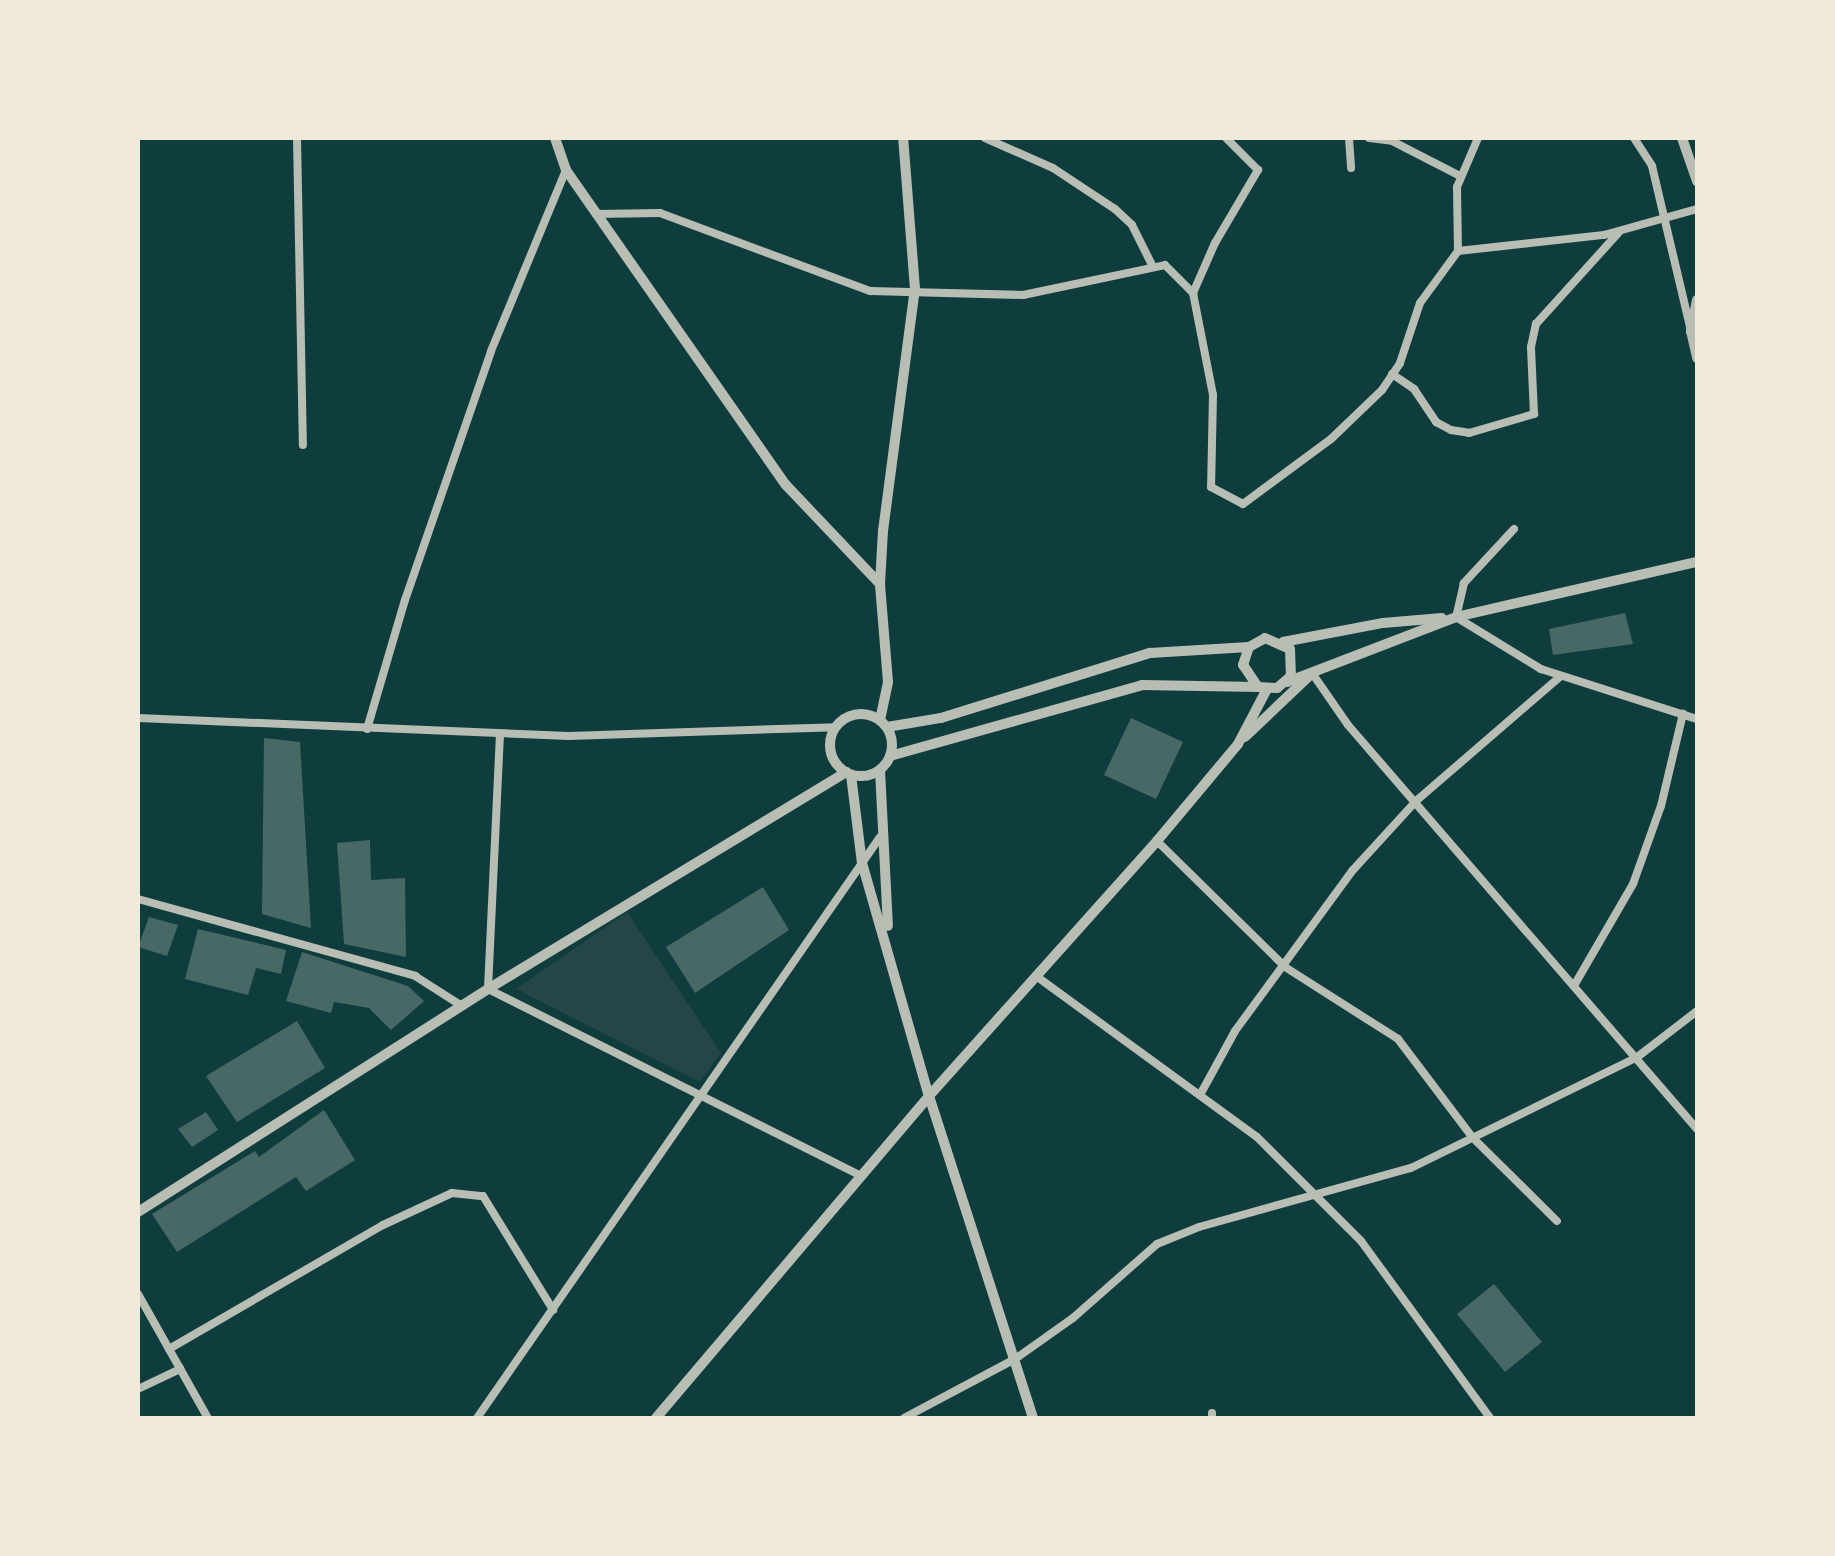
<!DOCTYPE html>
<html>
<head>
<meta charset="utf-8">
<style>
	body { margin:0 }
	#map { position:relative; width:1835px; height:1556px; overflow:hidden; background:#0f3d3e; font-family:Signika,sans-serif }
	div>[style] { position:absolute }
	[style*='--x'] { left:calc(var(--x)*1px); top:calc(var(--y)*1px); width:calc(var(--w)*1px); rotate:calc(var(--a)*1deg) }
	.green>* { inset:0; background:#244646 }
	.building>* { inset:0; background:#486865 }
	.minor>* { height:8px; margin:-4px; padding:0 4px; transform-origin:4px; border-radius:4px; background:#b8beb3 }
	.tertiary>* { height:10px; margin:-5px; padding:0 5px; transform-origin:5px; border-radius:5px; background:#b8beb3 }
	.tertiary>.ring { margin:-5px; padding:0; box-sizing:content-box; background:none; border:10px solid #b8beb3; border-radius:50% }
	span { translate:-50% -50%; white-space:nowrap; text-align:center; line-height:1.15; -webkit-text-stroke:8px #f1e9da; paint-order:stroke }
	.frame { position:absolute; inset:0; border:140px solid #f1e9da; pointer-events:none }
</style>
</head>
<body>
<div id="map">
	<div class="green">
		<i style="clip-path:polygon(627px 912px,721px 1053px,700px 1082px,516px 989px)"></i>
	</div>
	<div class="building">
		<i style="clip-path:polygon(1625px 613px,1633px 644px,1553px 655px,1549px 629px)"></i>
		<i style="clip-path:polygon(1131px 718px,1183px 742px,1156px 799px,1104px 775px)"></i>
		<i style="clip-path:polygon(264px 738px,300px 742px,311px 928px,262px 914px)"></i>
		<i style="clip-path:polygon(370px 840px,371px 880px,405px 878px,406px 957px,344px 944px,337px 843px)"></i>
		<i style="clip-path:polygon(763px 887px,789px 930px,695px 993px,666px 947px)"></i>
		<i style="clip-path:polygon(149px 917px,178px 925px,167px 956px,138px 947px)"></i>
		<i style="clip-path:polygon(198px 929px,286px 950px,281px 974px,256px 968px,248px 995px,185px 979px)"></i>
		<i style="clip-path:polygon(302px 952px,408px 986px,424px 1001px,391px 1030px,369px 1008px,334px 1002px,331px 1013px,286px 1001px)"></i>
		<i style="clip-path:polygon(297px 1021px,325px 1068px,237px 1122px,206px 1076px)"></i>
		<i style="clip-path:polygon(324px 1110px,355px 1160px,306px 1191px,296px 1177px,177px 1252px,152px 1214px,255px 1151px,259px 1157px)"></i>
		<i style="clip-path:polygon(206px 1112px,218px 1130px,192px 1147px,178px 1129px)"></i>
		<i style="clip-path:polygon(1494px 1284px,1542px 1342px,1505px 1372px,1457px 1314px)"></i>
	</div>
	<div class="minor">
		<i style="--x:297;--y:138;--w:307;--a:88.9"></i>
		<i style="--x:985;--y:138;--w:74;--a:23.8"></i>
		<i style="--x:1053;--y:168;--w:74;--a:33.5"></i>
		<i style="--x:1115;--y:209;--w:23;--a:43"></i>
		<i style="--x:1132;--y:225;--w:47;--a:63.4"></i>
		<i style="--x:1349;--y:138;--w:30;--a:86"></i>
		<i style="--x:1369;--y:138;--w:23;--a:7"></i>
		<i style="--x:1392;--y:141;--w:76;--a:27.2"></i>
		<i style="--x:1634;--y:138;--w:33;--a:57"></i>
		<i style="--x:1652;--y:166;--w:170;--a:76.7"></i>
		<i style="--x:596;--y:214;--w:64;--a:-0.9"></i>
		<i style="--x:660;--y:213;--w:224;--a:20.4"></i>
		<i style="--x:870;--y:291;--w:153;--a:1.5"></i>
		<i style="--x:1023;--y:295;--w:145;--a:-11.9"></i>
		<i style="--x:1165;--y:265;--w:40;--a:45"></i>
		<i style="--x:1193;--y:293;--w:104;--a:78.9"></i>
		<i style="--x:1213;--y:395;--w:92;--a:91.2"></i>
		<i style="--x:1211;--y:487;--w:36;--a:28"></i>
		<i style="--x:1243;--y:504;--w:109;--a:-36.5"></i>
		<i style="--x:1331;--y:439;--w:71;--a:-43.9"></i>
		<i style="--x:1382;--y:390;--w:32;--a:-56"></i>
		<i style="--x:1400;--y:363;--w:63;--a:-71.6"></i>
		<i style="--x:1420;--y:303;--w:64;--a:-53.8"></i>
		<i style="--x:1458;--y:251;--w:64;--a:-90.9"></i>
		<i style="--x:1457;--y:187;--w:53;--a:-66.8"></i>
		<i style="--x:1458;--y:251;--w:147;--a:-6.3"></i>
		<i style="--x:1604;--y:235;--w:97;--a:-15.6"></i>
		<i style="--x:1193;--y:293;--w:55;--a:-66.3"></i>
		<i style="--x:1215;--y:243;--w:85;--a:-59.5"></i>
		<i style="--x:1258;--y:170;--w:45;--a:-135"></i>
		<i style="--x:1392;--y:374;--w:27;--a:34"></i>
		<i style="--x:1414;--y:389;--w:40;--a:56"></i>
		<i style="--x:1436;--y:422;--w:17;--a:28"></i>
		<i style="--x:1451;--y:430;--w:18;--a:9"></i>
		<i style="--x:1469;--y:433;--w:68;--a:-16.3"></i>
		<i style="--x:1534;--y:414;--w:67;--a:-92.6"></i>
		<i style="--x:1531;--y:347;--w:24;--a:-78"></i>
		<i style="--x:1536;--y:324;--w:124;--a:-47.9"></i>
		<i style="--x:1514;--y:529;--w:74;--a:132.8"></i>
		<i style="--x:1464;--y:583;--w:35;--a:103"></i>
		<i style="--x:1456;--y:617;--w:100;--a:31.5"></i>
		<i style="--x:1541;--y:669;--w:164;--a:17.8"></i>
		<i style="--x:1312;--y:673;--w:63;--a:55.3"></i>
		<i style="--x:1348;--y:725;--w:534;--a:49.18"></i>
		<i style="--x:138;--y:718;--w:431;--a:2.4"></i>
		<i style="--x:569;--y:736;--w:267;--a:-1.9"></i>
		<i style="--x:367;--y:729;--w:134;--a:-73.6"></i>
		<i style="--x:405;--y:600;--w:263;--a:-70.9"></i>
		<i style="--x:491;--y:351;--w:196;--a:-67.5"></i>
		<i style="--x:500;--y:734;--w:255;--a:92.7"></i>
		<i style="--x:488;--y:989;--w:417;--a:26.6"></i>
		<i style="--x:1157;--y:841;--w:180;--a:44.5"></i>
		<i style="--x:1285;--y:967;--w:134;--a:32.5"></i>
		<i style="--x:1398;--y:1039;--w:124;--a:52.9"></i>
		<i style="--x:1473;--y:1138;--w:118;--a:44.7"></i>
		<i style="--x:138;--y:899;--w:288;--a:15.5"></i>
		<i style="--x:415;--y:976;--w:56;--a:32.6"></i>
		<i style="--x:1036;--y:976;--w:273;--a:36.1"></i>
		<i style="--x:1257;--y:1137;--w:147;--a:45"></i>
		<i style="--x:1361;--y:1241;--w:219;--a:53.9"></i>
		<i style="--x:1575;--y:984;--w:116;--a:-59.9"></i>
		<i style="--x:1633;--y:884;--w:83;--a:-70.3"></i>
		<i style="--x:1661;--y:806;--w:95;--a:-76.6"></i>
		<i style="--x:1200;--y:1095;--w:73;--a:-61.3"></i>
		<i style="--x:1235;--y:1031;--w:200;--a:-53.8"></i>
		<i style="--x:1353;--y:870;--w:93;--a:-47.6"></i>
		<i style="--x:1416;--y:801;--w:191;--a:-40.8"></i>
		<i style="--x:138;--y:1294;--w:142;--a:60.6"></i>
		<i style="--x:169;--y:1349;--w:247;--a:-30.1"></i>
		<i style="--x:383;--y:1225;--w:76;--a:-24.9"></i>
		<i style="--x:452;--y:1193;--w:31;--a:6"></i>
		<i style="--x:483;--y:1196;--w:134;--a:58.4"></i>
		<i style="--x:138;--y:1389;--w:47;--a:-25.5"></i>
		<i style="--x:1212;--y:1413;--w:5;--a:90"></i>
		<i style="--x:477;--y:1418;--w:707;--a:-55.25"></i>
		<i style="--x:904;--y:1418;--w:126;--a:-28"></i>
		<i style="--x:1015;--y:1359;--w:71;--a:-35.3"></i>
		<i style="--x:1073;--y:1318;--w:112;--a:-41.4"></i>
		<i style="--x:1157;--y:1244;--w:45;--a:-22"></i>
		<i style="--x:1199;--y:1227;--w:220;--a:-15.6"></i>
		<i style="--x:1411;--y:1168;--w:250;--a:-26.1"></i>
		<i style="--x:1636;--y:1058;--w:77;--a:-37.6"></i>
	</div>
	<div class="tertiary">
		<i style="--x:555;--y:138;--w:34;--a:71"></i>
		<i style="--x:566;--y:170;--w:384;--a:55.1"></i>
		<i style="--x:786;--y:485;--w:137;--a:46.5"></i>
		<i style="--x:1682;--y:138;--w:46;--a:70.8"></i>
		<i style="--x:1697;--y:300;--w:32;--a:101"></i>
		<i style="--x:1691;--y:331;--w:28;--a:77"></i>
		<i style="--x:1283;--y:642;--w:102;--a:-10.8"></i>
		<i style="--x:1383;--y:623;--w:59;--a:-4.8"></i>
		<i style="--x:1287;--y:682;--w:181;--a:-21"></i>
		<i style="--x:1456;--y:617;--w:247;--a:-12.9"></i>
		<i class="ring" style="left:830px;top:714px;width:52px;height:52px"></i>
		<i style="--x:880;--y:720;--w:39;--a:-78"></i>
		<i style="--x:888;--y:682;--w:98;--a:-94.7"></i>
		<i style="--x:880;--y:584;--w:53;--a:-86.8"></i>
		<i style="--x:883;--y:531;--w:244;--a:-82.5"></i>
		<i style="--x:915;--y:289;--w:151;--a:-94.5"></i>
		<i style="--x:887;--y:727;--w:55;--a:-9.5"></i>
		<i style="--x:941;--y:718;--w:219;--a:-17.3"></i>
		<i style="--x:1150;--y:653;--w:99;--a:-3.5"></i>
		<i style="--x:1249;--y:647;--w:18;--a:-29"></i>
		<i style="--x:1265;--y:638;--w:27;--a:24"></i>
		<i style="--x:1290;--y:649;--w:27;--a:88"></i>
		<i style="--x:1291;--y:676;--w:18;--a:139"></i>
		<i style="--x:1277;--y:688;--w:19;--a:-177"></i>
		<i style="--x:1258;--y:687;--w:27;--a:-124"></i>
		<i style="--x:1243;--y:665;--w:19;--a:-72"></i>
		<i style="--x:1245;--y:737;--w:88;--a:-43.6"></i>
		<i style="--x:890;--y:756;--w:262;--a:-15.7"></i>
		<i style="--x:1142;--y:685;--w:116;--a:1"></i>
		<i style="--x:880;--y:770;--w:156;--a:87.1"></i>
		<i style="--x:851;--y:775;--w:89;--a:82.9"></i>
		<i style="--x:862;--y:863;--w:242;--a:74"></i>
		<i style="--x:929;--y:1096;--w:338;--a:72.1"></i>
		<i style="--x:138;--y:1212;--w:415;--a:-32.5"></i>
		<i style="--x:488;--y:989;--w:419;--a:-31.2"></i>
		<i style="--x:656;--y:1418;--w:422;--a:-49.7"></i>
		<i style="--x:929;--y:1096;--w:342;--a:-48.2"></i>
		<i style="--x:1157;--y:841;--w:126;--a:-50.1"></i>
		<i style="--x:1238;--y:744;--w:62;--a:-62.2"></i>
	</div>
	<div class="frame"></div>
</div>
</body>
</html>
